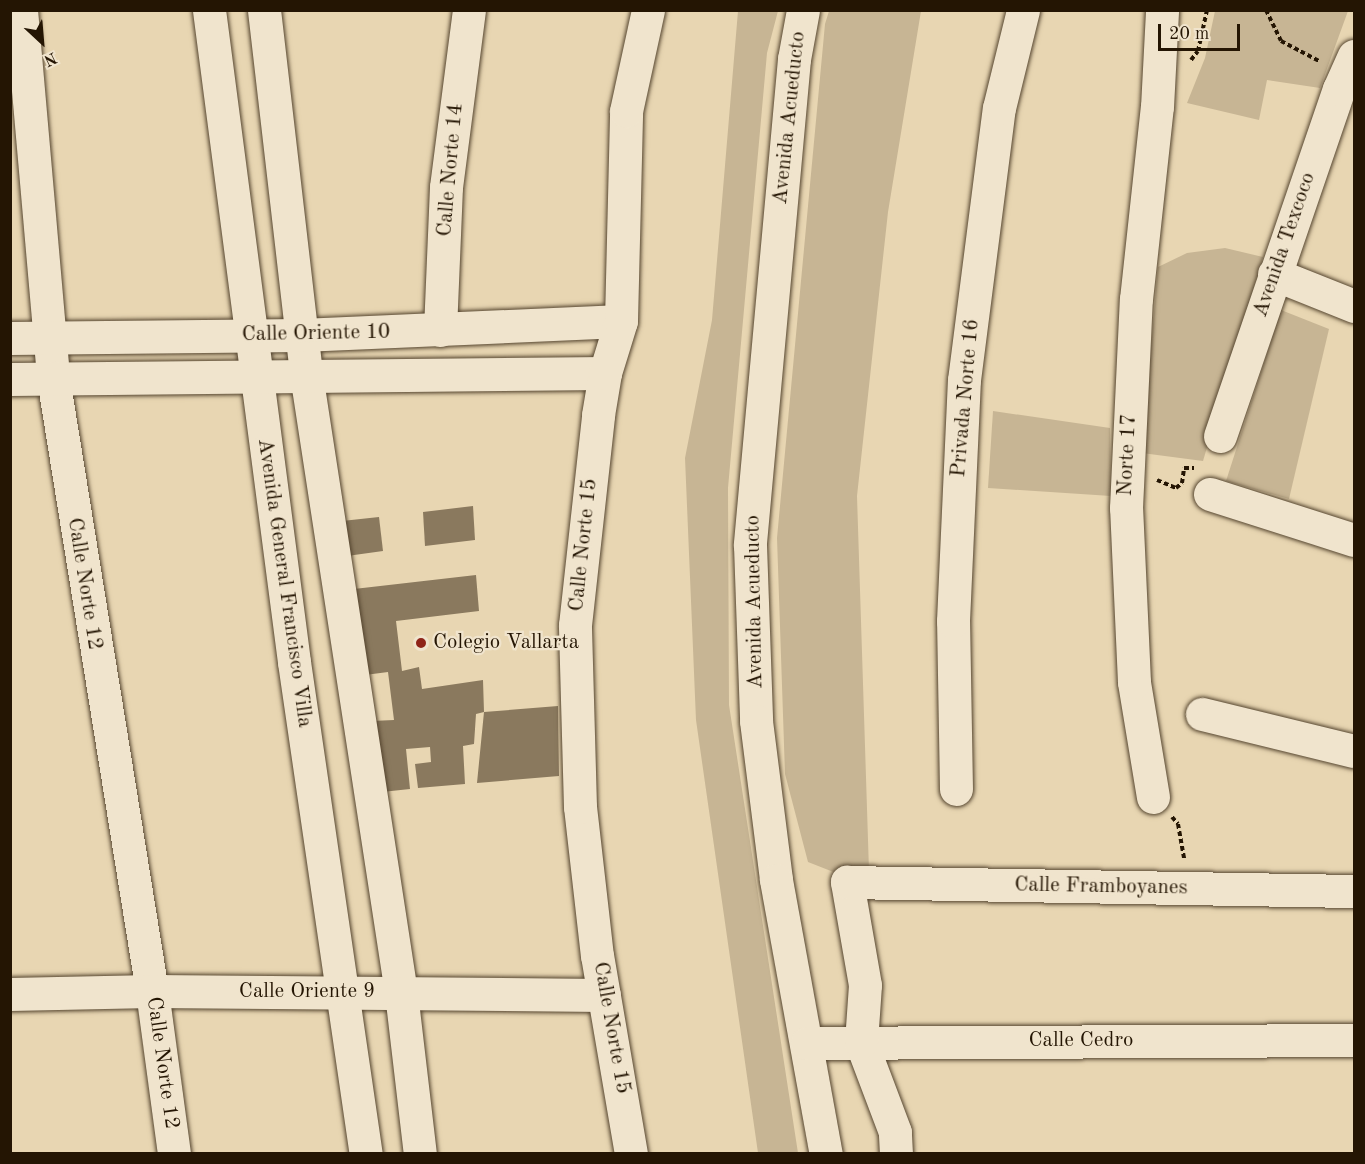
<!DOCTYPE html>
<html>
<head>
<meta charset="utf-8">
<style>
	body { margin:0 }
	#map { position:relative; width:1365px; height:1164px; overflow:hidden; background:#e8d6b2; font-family:"Old Standard TT",serif }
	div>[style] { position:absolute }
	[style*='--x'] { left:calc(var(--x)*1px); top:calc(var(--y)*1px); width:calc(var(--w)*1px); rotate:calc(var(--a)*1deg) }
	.green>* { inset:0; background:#c7b594 }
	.building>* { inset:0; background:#8a795e }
	.path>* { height:4px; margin-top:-2px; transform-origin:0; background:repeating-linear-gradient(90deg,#241503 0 4.5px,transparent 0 7.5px) }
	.roads { filter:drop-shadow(0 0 2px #55452f) drop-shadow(0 0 2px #55452f) }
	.minor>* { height:33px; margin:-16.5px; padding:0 16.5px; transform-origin:16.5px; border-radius:16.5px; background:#f0e4cd }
	.dots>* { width:16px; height:16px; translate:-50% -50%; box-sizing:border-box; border:3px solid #f0e4cd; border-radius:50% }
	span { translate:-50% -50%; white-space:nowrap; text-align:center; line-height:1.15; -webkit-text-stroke:4.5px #f0e4cd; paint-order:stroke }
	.street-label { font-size:21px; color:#241503 }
	.poi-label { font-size:21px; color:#241503 }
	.left { translate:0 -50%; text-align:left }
	.frame { position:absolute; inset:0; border:12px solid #241503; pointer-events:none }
	.north { position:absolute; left:12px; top:12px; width:60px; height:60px; -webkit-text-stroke:4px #f0e4cd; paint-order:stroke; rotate:154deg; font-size:16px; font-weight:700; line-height:24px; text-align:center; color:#241503 }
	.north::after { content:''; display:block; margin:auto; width:21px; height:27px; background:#241503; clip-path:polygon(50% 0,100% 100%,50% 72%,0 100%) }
	.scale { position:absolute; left:1158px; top:24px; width:82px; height:27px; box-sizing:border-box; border:3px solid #241503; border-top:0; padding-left:8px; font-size:18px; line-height:21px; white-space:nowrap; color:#241503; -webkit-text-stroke:4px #f0e4cd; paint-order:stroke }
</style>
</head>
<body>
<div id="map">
	<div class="green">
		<i style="clip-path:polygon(738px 11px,778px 11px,767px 53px,728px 488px,729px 705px,798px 1153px,758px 1153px,696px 720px,685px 458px,712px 320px)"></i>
		<i style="clip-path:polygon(829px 11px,921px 11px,888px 212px,857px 496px,869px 871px,836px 873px,808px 862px,785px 774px,777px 538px,825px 24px)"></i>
		<i style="clip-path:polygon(1215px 11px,1215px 10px,1348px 11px,1320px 88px,1267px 80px,1259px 120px,1187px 103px,1205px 58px)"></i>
		<i style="clip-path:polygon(1225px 248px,1263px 257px,1203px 461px,1142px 453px,1158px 267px,1187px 253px)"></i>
		<i style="clip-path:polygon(1281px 310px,1329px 329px,1289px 499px,1226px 481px)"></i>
		<i style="clip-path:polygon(993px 411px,1110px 428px,1111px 496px,988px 488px)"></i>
	</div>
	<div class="building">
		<i style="clip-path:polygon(473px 506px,475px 540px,425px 546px,423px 512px)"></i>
		<i style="clip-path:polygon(379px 517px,383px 551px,347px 556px,342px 521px)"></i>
		<i style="clip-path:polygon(476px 575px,479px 611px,396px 621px,402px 671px,419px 667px,422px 689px,483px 680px,484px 712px,558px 706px,559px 776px,477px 783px,484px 712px,476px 714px,474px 744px,463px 746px,465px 784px,418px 788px,415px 764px,431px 762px,430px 747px,406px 749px,410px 789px,382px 792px,372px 721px,394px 720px,388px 672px,365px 675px,354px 589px)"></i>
	</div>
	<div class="path">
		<i style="--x:1266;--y:10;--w:34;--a:64"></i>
		<i style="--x:1281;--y:41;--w:43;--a:27.8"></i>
		<i style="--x:1191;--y:60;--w:11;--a:-52"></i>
		<i style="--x:1198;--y:51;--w:42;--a:-77.6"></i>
		<i style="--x:1157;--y:480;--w:21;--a:23"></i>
		<i style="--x:1176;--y:488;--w:8;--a:-40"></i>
		<i style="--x:1182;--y:483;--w:15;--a:-82"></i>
		<i style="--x:1184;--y:468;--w:10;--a:0"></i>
		<i style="--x:1172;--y:817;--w:9;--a:49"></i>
		<i style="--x:1178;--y:824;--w:35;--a:80"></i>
	</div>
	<div class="roads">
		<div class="minor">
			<i style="--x:21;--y:10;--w:369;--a:85"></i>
			<i style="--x:53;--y:378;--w:621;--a:80.83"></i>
			<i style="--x:152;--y:991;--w:164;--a:82.3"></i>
			<i style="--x:209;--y:10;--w:658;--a:82.57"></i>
			<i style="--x:294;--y:662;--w:497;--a:81.7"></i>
			<i style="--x:264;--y:10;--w:366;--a:83.4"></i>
			<i style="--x:306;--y:374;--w:626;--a:81.27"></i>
			<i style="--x:401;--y:993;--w:162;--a:83.3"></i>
			<i style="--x:803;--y:10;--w:50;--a:100.4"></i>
			<i style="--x:794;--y:59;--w:488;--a:95.2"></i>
			<i style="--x:750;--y:545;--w:176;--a:88"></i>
			<i style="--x:756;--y:721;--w:160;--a:82.8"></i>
			<i style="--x:776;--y:880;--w:279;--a:79.7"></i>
			<i style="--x:1274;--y:274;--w:86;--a:21.8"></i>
			<i style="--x:440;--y:330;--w:143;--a:-87.6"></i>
			<i style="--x:446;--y:187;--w:178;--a:-82.6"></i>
			<i style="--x:10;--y:338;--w:291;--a:-0.6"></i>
			<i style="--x:301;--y:335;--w:320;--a:-2.5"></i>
			<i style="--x:10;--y:379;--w:595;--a:-0.58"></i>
			<i style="--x:1220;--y:436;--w:367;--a:-71.1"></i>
			<i style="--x:1339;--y:89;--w:36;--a:-66"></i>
			<i style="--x:1210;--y:494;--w:151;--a:17.7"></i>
			<i style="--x:1202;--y:714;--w:156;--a:13.7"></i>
			<i style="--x:956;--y:789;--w:168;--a:-91"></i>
			<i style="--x:953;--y:621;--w:241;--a:-87.4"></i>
			<i style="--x:964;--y:380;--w:274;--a:-82.7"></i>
			<i style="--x:999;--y:108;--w:101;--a:-76.2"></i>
			<i style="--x:1153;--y:797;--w:117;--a:-99.4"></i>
			<i style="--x:1134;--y:682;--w:174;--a:-92.6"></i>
			<i style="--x:1126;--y:508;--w:209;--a:-87.3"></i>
			<i style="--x:1136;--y:299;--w:193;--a:-83.8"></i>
			<i style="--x:1157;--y:107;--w:97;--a:-87"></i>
			<i style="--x:10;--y:994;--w:142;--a:-1.2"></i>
			<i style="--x:152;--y:991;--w:452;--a:0.5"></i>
			<i style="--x:807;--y:1043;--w:547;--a:-0.31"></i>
			<i style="--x:631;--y:1154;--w:201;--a:-99.7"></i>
			<i style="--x:597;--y:956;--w:150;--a:-96.5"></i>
			<i style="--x:580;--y:807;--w:182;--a:-91.6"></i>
			<i style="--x:575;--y:625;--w:211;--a:-83.7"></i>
			<i style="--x:598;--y:415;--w:43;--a:-80.5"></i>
			<i style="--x:605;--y:373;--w:54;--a:-72.9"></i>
			<i style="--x:621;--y:321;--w:210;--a:-88.6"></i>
			<i style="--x:626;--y:111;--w:103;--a:-77.7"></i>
			<i style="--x:896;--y:1154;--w:22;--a:-93"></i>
			<i style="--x:895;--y:1132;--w:96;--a:-110.7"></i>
			<i style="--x:861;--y:1042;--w:57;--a:-86"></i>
			<i style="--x:865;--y:985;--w:105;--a:-99.9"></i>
			<i style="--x:847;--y:882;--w:507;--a:1.02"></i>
		</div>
	</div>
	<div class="dots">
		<i style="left:421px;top:643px;background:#8f2418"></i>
	</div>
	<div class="street-label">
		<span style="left:790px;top:118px;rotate:-84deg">Avenida Acueducto</span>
		<span style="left:451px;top:170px;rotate:-85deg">Calle Norte 14</span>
		<span style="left:1285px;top:245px;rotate:-71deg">Avenida Texcoco</span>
		<span style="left:316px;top:334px;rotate:-1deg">Calle Oriente 10</span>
		<span style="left:966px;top:398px;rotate:-85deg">Privada Norte 16</span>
		<span style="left:1128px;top:455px;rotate:-87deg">Norte 17</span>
		<span style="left:584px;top:545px;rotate:-84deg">Calle Norte 15</span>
		<span style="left:284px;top:583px;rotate:82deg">Avenida General Francisco Villa</span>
		<span style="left:84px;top:584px;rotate:81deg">Calle Norte 12</span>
		<span style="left:755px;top:602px;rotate:-91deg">Avenida Acueducto</span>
		<span style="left:1101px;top:887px;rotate:1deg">Calle Framboyanes</span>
		<span style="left:307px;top:992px">Calle Oriente 9</span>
		<span style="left:611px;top:1028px;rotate:80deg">Calle Norte 15</span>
		<span style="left:1081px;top:1041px">Calle Cedro</span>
		<span style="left:162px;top:1063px;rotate:82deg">Calle Norte 12</span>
	</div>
	<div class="poi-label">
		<span class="left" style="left:433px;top:643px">Colegio Vallarta</span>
	</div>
	<div class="frame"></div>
	<div class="north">N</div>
	<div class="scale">20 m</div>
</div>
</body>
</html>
